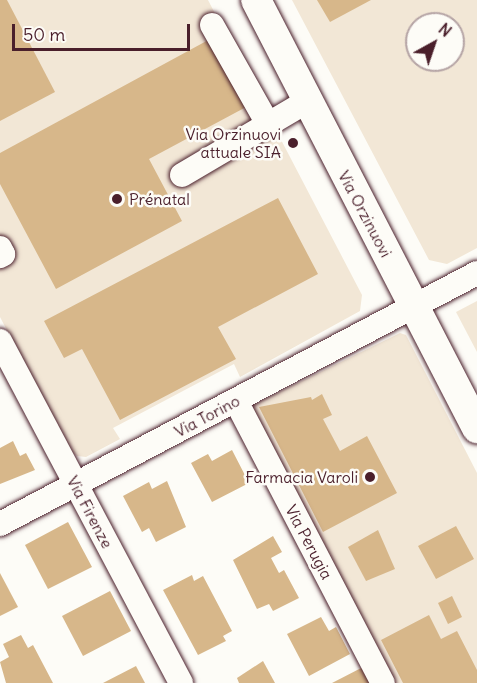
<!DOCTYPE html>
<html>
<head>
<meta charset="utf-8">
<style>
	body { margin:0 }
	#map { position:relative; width:477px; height:683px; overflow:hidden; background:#fdfcf7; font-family:Delius,sans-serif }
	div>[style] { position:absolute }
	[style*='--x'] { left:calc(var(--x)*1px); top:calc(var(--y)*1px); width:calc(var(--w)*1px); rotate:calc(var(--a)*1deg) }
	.built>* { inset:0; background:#f2e7d6 }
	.building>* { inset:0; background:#d7b78a }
	.roads { filter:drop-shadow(0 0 2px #4a1f2b) drop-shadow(0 0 2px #4a1f2b) }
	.minor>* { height:24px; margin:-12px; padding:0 12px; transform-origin:12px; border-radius:12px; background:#fdfcf7 }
	.major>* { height:30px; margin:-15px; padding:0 15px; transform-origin:15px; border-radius:15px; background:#fdfcf7 }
	.dots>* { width:16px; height:16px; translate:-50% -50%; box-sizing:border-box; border:3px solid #fdfcf7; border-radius:50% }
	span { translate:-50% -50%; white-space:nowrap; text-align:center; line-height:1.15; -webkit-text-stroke:5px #fdfcf7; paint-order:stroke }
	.poi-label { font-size:16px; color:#4a1f2b }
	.right { translate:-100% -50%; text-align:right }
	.left { translate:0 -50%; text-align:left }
	.street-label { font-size:16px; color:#4a1f2b }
	.north { position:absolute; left:405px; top:12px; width:60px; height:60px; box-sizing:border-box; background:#fdfcf7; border:2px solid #b5a4a5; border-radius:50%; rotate:40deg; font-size:16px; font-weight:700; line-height:24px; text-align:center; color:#4a1f2b }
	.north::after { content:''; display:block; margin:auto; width:21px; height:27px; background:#4a1f2b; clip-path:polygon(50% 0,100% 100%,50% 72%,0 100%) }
	.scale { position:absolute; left:12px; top:24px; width:178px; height:27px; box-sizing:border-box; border:3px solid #4a1f2b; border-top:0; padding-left:8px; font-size:18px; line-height:21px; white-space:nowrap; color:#4a1f2b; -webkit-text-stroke:4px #fdfcf7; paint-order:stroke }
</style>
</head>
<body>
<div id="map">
	<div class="built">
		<i style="clip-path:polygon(0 0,208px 0,362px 295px,360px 311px,240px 377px,234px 364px,113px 428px,120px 439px,86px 457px,77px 456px,69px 450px,0 317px)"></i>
		<i style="clip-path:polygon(evenodd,292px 0,477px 0,477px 248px,447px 264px,429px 260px,292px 0,417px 24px,453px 24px,453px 60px,417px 60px,417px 24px)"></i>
		<i style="clip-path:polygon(477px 301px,477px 352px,456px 312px)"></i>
		<i style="clip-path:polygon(400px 333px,406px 335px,477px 473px,477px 683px,394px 683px,251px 406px)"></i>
	</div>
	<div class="building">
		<i style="clip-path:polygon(0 0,7px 0,55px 92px,0 121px)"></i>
		<i style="clip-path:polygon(317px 0,371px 0,330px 22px)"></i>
		<i style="clip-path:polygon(212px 38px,248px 106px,149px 159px,182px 221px,56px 289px,0 184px,0 153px)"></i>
		<i style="clip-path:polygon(278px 198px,318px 274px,218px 327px,236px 359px,120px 420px,82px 349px,64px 358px,44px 321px)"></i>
		<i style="clip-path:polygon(322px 394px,332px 415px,323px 419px,340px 451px,367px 436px,397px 493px,323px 532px,259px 407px,311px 397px,312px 400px)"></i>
		<i style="clip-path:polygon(13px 441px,20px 456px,26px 453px,35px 470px,0 484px,0 448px)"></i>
		<i style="clip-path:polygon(232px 450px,249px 483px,212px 502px,191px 463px,208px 454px,212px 461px)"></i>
		<i style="clip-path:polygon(167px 481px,186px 527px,156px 542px,149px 528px,142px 532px,123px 496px,149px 482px,152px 489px)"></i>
		<i style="clip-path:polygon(68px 522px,92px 567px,48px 589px,25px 545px)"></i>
		<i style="clip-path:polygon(456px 526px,474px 559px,436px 579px,418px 546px)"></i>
		<i style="clip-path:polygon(378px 530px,395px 569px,366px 581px,348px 547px)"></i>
		<i style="clip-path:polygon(273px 536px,282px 552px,271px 558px,279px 573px,284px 570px,299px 598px,273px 611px,269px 604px,257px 609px,233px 560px)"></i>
		<i style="clip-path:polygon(0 573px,18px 607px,0 616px)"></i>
		<i style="clip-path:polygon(192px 575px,194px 581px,203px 576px,232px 631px,223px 636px,226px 641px,198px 655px,163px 590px)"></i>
		<i style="clip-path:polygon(110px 591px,131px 631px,83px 656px,62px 616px)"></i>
		<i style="clip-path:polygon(452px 596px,462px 617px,448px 624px,438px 603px)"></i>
		<i style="clip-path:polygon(429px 615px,441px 639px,457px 631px,477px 670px,477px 683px,403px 683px,381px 640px)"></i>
		<i style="clip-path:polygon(321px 617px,329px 631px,336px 627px,350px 654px,309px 676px,287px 634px)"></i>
		<i style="clip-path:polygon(21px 635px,28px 648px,33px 645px,53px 683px,6px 683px,0 662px,9px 657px,3px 644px)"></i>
		<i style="clip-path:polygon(263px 661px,275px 683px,239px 683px,237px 678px)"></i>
		<i style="clip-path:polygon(367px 665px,376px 683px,332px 683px)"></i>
		<i style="clip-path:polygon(136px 666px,145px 683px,103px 683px)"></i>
	</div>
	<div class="roads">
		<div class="minor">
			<i style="--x:212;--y:25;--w:114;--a:60.5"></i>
			<i style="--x:182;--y:175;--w:144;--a:-30.5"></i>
			<i style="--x:0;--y:248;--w:7;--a:63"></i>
			<i style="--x:3;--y:254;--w:4;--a:146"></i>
			<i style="--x:0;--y:341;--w:387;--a:62.1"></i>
			<i style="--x:236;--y:401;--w:318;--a:62.5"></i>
			<i style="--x:0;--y:524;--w:539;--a:-27.75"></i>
		</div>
		<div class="major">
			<i style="--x:256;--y:0;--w:482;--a:62.7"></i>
		</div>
	</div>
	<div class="dots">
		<i style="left:293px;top:143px;background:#4a1f2b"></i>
		<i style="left:117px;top:199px;background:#4a1f2b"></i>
		<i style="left:370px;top:477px;background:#4a1f2b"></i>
	</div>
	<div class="poi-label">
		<span class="right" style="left:281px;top:143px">Via Orzinuovi<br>attuale SIA</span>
		<span class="left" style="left:129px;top:199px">Prénatal</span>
		<span class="right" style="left:358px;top:477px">Farmacia Varoli</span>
	</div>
	<div class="street-label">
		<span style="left:365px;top:214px;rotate:62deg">Via Orzinuovi</span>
		<span style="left:207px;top:416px;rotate:-28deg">Via Torino</span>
		<span style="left:90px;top:512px;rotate:62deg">Via Firenze</span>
		<span style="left:309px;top:542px;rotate:62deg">Via Perugia</span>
	</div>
	<div class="north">N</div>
	<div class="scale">50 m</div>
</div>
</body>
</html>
